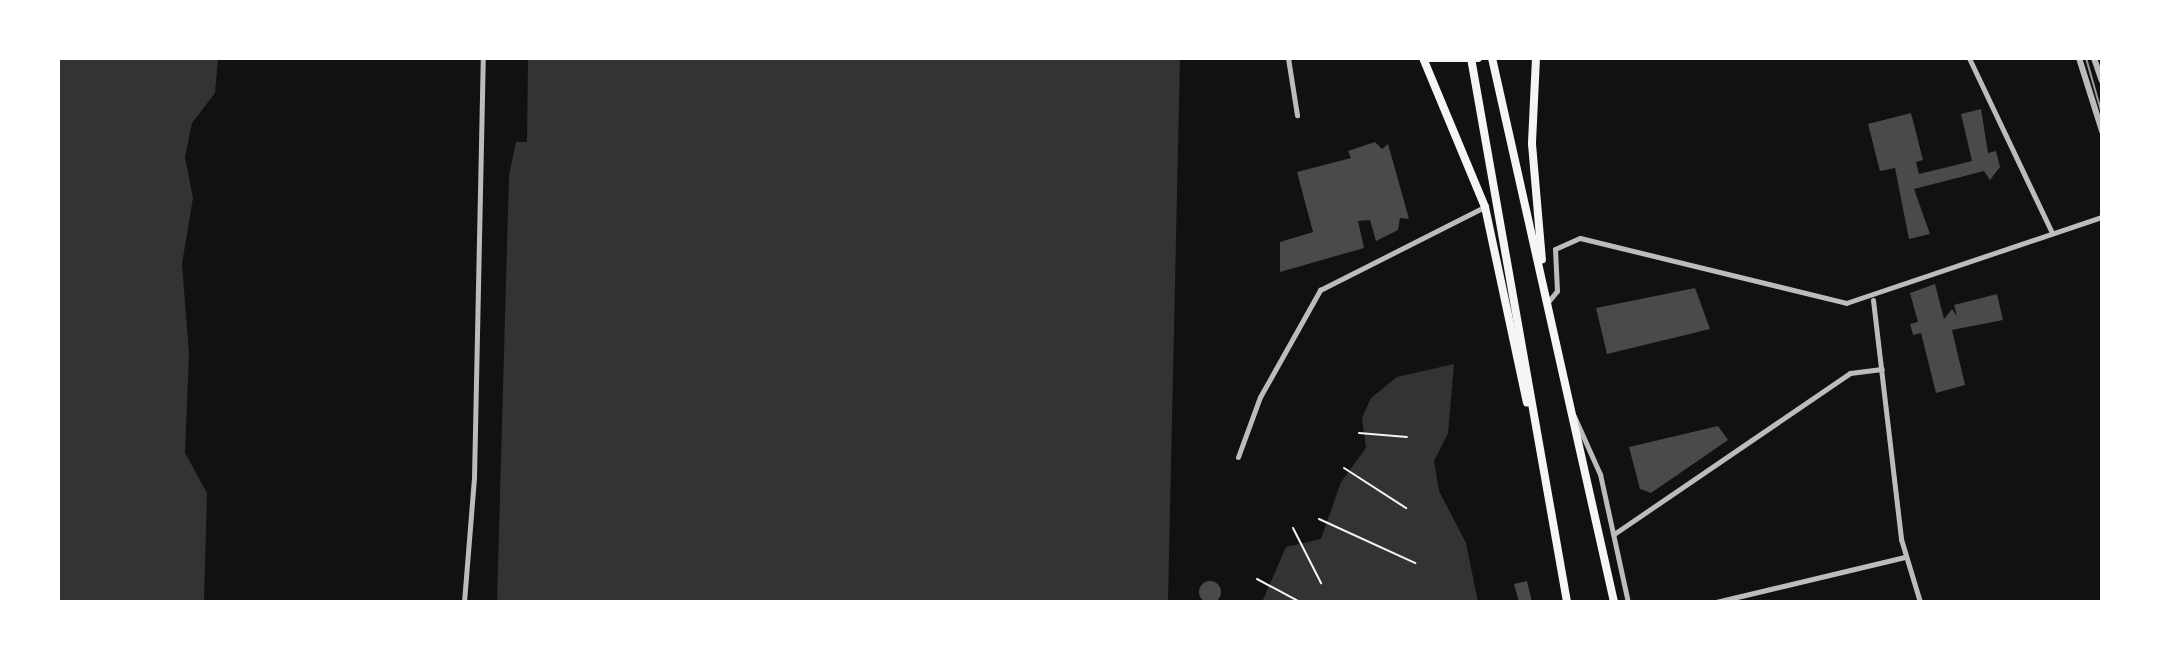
<!DOCTYPE html>
<html>
<head>
<meta charset="utf-8">
<style>
	body { margin:0 }
	#map { position:relative; width:2160px; height:660px; overflow:hidden; background:#111; font-family:"Fira Sans Condensed",sans-serif }
	div>[style] { position:absolute }
	[style*='--x'] { left:calc(var(--x)*1px); top:calc(var(--y)*1px); width:calc(var(--w)*1px); rotate:calc(var(--a)*1deg) }
	.water>* { inset:0; background:#333 }
	.building>* { inset:0; background:#4a4a4a }
	.round { border-radius:50% }
	.path>* { height:2px; margin:-1px; padding:0 1px; transform-origin:1px; border-radius:1px; background:#f5f5f5 }
	.minor>* { height:5px; margin:-2.5px; padding:0 2.5px; transform-origin:2.5px; border-radius:2.5px; background:#bcbcbc }
	.tertiary>* { height:6px; margin:-3px; padding:0 3px; transform-origin:3px; border-radius:3px; background:#bcbcbc }
	.trunk>* { height:8px; margin:-4px; padding:0 4px; transform-origin:4px; border-radius:4px; background:#f5f5f5 }
	.tram>* { height:2px; margin:-1px; padding:0 1px; transform-origin:1px; border-radius:1px; background:#9a9a9a }
	span { translate:-50% -50%; white-space:nowrap; text-align:center; line-height:1.15; -webkit-text-stroke:6px #fff; paint-order:stroke }
	.frame { position:absolute; inset:0; border:60px solid #fff; pointer-events:none }
</style>
</head>
<body>
<div id="map">
	<div class="water">
		<i style="clip-path:polygon(58px 58px,218px 58px,215px 93px,192px 123px,185px 157px,193px 198px,182px 264px,189px 353px,185px 453px,207px 493px,204px 602px,58px 602px)"></i>
		<i style="clip-path:polygon(528px 58px,1180px 58px,1168px 602px,497px 602px,509px 175px,516px 142px,527px 142px)"></i>
		<i style="clip-path:polygon(1454px 364px,1448px 433px,1434px 461px,1439px 491px,1466px 543px,1478px 602px,1262px 602px,1286px 547px,1321px 539px,1341px 482px,1366px 448px,1362px 418px,1371px 398px,1397px 377px)"></i>
	</div>
	<div class="building">
		<i style="clip-path:polygon(1981px 109px,1988px 153px,1996px 151px,2000px 167px,1990px 180px,1984px 171px,1914px 189px,1930px 234px,1909px 239px,1895px 168px,1880px 171px,1868px 124px,1911px 113px,1923px 160px,1916px 162px,1919px 174px,1972px 161px,1961px 114px)"></i>
		<i style="clip-path:polygon(1375px 142px,1382px 149px,1388px 144px,1409px 219px,1400px 218px,1398px 230px,1376px 241px,1370px 220px,1358px 221px,1364px 248px,1280px 272px,1280px 242px,1313px 232px,1297px 172px,1351px 158px,1348px 151px)"></i>
		<i style="clip-path:polygon(1935px 284px,1944px 319px,1952px 309px,1957px 316px,1954px 305px,1997px 294px,2003px 320px,1952px 330px,1965px 385px,1936px 393px,1921px 333px,1913px 335px,1910px 324px,1918px 322px,1910px 293px)"></i>
		<i style="clip-path:polygon(1695px 288px,1710px 329px,1607px 354px,1596px 308px)"></i>
		<i style="clip-path:polygon(1718px 426px,1728px 440px,1651px 493px,1640px 489px,1629px 447px)"></i>
		<i style="clip-path:polygon(1527px 581px,1532px 602px,1519px 602px,1514px 584px)"></i>
		<i class="round" style="left:1199px;top:581px;width:22px;height:22px"></i>
	</div>
	<div class="path">
		<i style="--x:1359;--y:433;--w:48;--a:4.8"></i>
		<i style="--x:1344;--y:468;--w:74;--a:32.8"></i>
		<i style="--x:1319;--y:519;--w:106;--a:24.6"></i>
		<i style="--x:1293;--y:528;--w:62;--a:63"></i>
		<i style="--x:1257;--y:579;--w:49;--a:28.1"></i>
	</div>
	<div class="minor">
		<i style="--x:1288;--y:58;--w:58;--a:81"></i>
		<i style="--x:1969;--y:58;--w:194;--a:64.6"></i>
		<i style="--x:1873;--y:300;--w:241;--a:83.3"></i>
		<i style="--x:1901;--y:539;--w:66;--a:73.2"></i>
		<i style="--x:1548;--y:302;--w:14;--a:-51"></i>
		<i style="--x:1557;--y:291;--w:42;--a:-92.7"></i>
		<i style="--x:1555;--y:249;--w:27;--a:-24"></i>
		<i style="--x:1580;--y:238;--w:274;--a:13.7"></i>
		<i style="--x:1846;--y:303;--w:270;--a:-18.6"></i>
		<i style="--x:1574;--y:416;--w:64;--a:65.9"></i>
		<i style="--x:1600;--y:474;--w:131;--a:77.7"></i>
		<i style="--x:1238;--y:457;--w:64;--a:-69.9"></i>
		<i style="--x:1260;--y:397;--w:123;--a:-60.7"></i>
		<i style="--x:1320;--y:290;--w:184;--a:-26.8"></i>
		<i style="--x:1614;--y:534;--w:286;--a:-34.3"></i>
		<i style="--x:1850;--y:373;--w:32;--a:-7"></i>
		<i style="--x:464;--y:602;--w:124;--a:-85.4"></i>
		<i style="--x:474;--y:478;--w:420;--a:-88.8"></i>
		<i style="--x:1716;--y:602;--w:194;--a:-13.4"></i>
	</div>
	<div class="tertiary">
		<i style="--x:2079;--y:58;--w:77;--a:72.5"></i>
		<i style="--x:2094;--y:58;--w:24;--a:71"></i>
	</div>
	<div class="trunk">
		<i style="--x:1423;--y:58;--w:161;--a:67.4"></i>
		<i style="--x:1485;--y:207;--w:200;--a:77.9"></i>
		<i style="--x:1424;--y:58;--w:54;--a:0"></i>
		<i style="--x:1471;--y:58;--w:552;--a:79.99"></i>
		<i style="--x:1492;--y:58;--w:558;--a:77.36"></i>
		<i style="--x:1536;--y:58;--w:86;--a:92.7"></i>
		<i style="--x:1532;--y:144;--w:116;--a:85.1"></i>
	</div>
	<div class="tram">
		<i style="--x:2086;--y:58;--w:58;--a:74.1"></i>
	</div>
	<div class="frame"></div>
</div>
</body>
</html>
